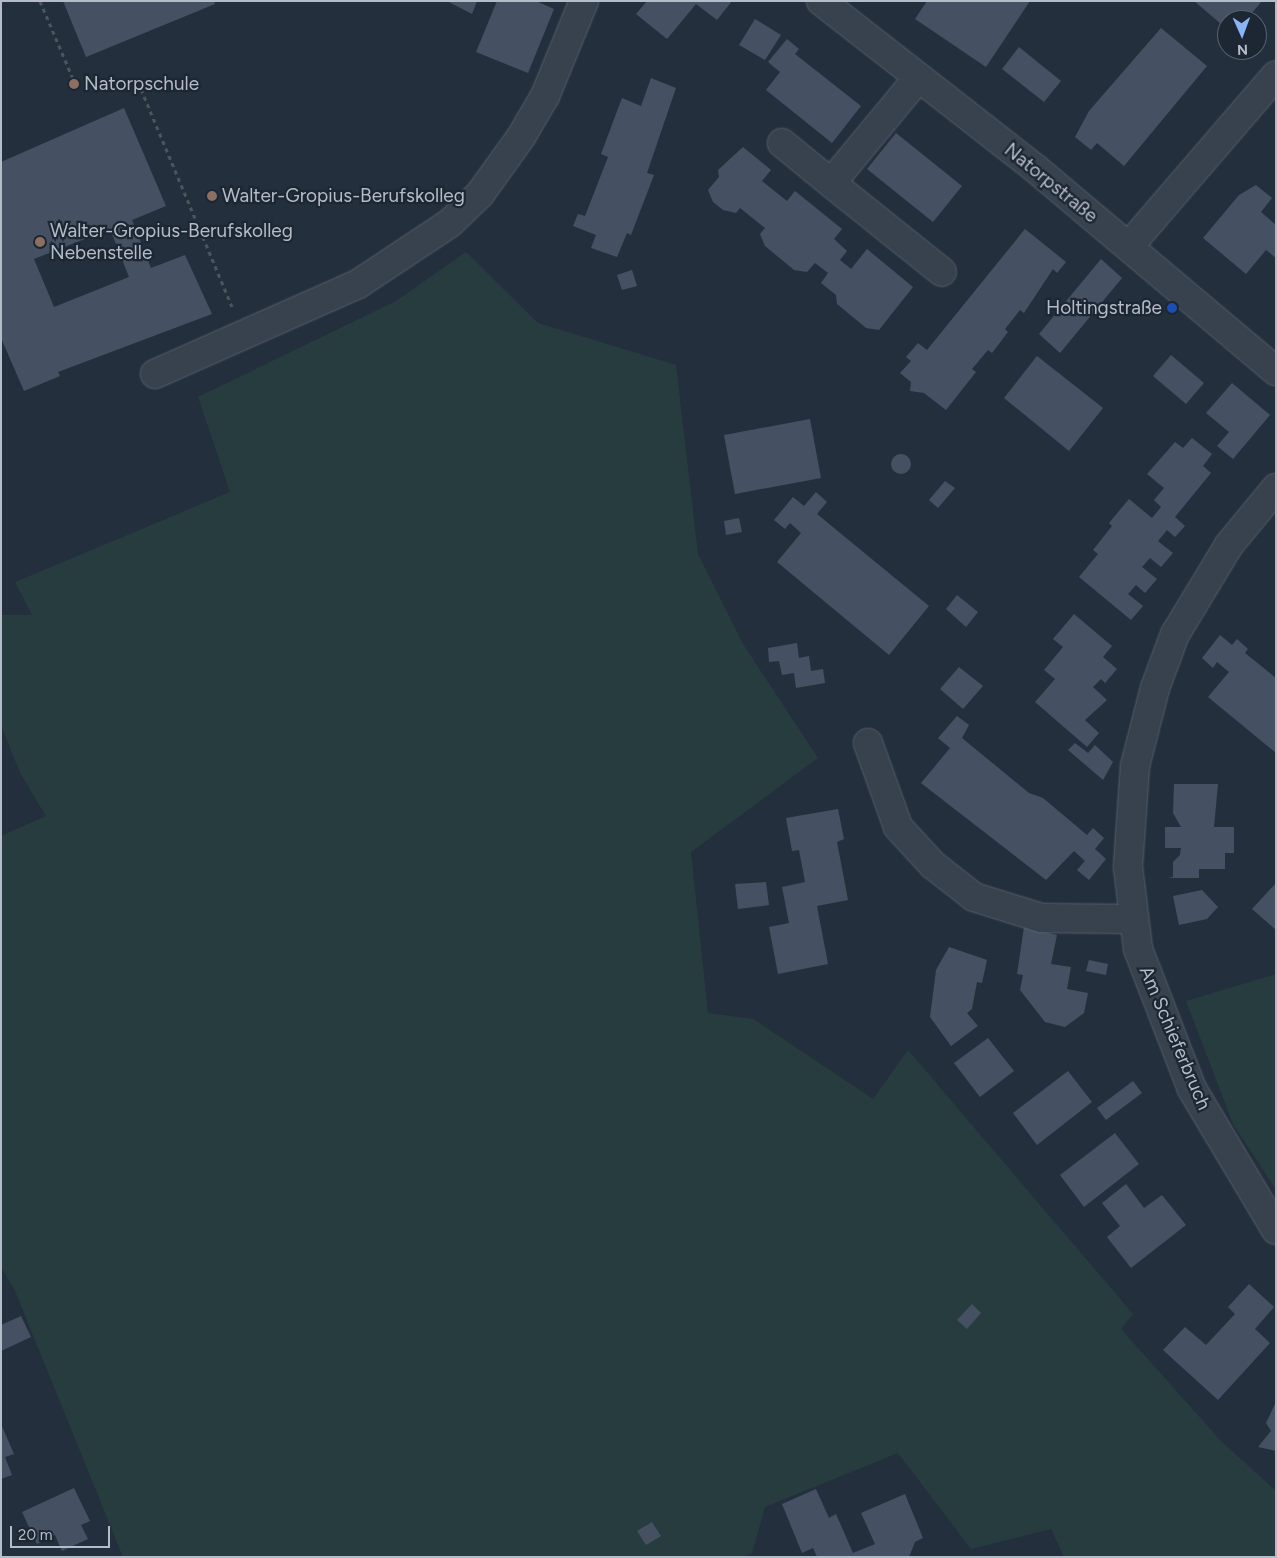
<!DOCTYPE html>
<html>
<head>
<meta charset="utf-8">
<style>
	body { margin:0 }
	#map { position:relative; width:1277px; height:1558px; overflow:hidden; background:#242f3e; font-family:Figtree,sans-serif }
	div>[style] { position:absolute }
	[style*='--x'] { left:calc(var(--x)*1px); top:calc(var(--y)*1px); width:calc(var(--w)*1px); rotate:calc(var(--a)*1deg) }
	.green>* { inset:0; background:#263c3f }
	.building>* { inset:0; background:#455162 }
	.round { border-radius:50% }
	.path>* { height:3px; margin-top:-1.5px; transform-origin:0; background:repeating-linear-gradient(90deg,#44595c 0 4px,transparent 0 8px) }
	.roads { filter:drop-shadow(0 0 1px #565f6c) drop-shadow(0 0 1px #565f6c) }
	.minor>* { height:28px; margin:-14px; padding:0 14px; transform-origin:14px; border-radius:14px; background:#38414e }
	.dots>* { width:14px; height:14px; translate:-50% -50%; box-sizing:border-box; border:2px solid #1d2633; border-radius:50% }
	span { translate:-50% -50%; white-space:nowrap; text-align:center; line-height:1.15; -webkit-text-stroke:4.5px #1d2633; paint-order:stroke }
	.poi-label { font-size:19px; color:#b4bcc9 }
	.left { translate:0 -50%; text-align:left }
	.right { translate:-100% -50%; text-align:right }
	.street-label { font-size:19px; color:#b4bcc9 }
	.frame { position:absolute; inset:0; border:2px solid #b4bcc9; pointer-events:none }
	.north { position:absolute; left:1217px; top:10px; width:50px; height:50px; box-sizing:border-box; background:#1d2633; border:1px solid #59626f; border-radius:50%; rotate:178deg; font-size:14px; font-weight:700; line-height:20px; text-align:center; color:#b4bcc9 }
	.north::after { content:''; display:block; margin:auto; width:18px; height:22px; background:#8ab4f8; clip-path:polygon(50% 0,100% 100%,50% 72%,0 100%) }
	.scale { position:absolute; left:10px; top:1526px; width:100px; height:22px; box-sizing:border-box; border:2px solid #b4bcc9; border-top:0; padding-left:6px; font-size:15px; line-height:18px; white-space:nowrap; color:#b4bcc9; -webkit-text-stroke:4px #1d2633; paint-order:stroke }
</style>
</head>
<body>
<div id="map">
	<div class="green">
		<i style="clip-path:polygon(466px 252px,538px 323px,676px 365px,698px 554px,743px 644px,818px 758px,691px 852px,708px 1013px,753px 1019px,873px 1099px,908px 1050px,1133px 1314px,1121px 1329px,1221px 1441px,1276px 1491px,1276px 1557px,1064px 1557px,1051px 1529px,971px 1549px,898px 1453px,765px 1507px,752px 1553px,742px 1557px,123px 1557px,15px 1291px,1px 1267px,1px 836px,46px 816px,20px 773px,1px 725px,1px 615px,32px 615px,15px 582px,230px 492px,198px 397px,396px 301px)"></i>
		<i style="clip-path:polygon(1276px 974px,1276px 1190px,1233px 1124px,1186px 1001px)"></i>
	</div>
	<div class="building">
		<i style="clip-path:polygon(63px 1px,214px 1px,215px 4px,86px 57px)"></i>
		<i style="clip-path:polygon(447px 1px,477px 1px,472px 14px)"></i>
		<i style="clip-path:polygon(497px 1px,536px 1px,554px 9px,528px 73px,476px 52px)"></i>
		<i style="clip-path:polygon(647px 1px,732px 1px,717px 20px,696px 4px,667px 39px,636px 14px)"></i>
		<i style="clip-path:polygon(927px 1px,1030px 1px,986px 67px,915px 19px)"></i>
		<i style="clip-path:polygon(1194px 1px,1262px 1px,1246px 20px,1227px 20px,1227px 29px)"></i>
		<i style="clip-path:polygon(755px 19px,781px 35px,765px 60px,739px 45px)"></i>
		<i style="clip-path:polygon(1161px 28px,1207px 66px,1124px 166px,1097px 143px,1091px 150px,1075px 137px,1089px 111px)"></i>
		<i style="clip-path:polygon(787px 39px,799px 49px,795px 54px,861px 106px,832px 143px,766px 90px,780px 72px,768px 62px)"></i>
		<i style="clip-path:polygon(1019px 47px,1061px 81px,1044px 102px,1002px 69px)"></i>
		<i style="clip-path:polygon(651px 78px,676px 88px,647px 173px,654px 175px,631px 235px,627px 233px,617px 257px,591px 248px,596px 235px,573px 226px,578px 214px,585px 216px,608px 157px,601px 154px,622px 98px,641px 106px)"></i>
		<i style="clip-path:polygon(evenodd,124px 108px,166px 206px,132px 220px,151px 268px,185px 255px,212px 314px,58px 372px,60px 376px,24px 391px,1px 338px,1px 162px,124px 108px,110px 229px,129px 277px,54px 307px,34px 259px,110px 229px)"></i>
		<i style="clip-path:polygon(896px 133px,962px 186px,933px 222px,867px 169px)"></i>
		<i style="clip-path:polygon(743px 147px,771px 170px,762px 181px,787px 201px,795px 191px,842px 229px,834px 239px,847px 251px,840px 260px,851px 269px,867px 249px,913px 287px,879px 330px,866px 328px,837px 304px,836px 295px,821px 283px,828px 273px,815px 263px,807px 272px,794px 270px,765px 246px,760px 234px,765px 228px,740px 208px,736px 213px,723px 210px,713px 202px,708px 190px,719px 177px,718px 170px)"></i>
		<i style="clip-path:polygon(1256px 185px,1272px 198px,1261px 212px,1276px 225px,1276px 258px,1266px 250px,1246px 274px,1203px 238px,1239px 195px)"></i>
		<i style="clip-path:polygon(1025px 229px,1066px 262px,1057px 273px,1053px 269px,1024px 313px,1020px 310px,1005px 329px,1008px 332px,992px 353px,988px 350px,972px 369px,976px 372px,946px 410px,924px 393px,910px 391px,911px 382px,900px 373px,911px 361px,906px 357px,918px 343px,927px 350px)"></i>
		<i style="clip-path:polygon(1101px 259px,1122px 278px,1060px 353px,1039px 334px)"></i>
		<i style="clip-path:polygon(632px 270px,637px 286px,622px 290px,617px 275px)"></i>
		<i style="clip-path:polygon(1171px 355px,1204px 383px,1186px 404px,1153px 376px)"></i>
		<i style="clip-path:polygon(1037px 356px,1103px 408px,1069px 451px,1004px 398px)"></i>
		<i style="clip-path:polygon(1232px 383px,1270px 415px,1233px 459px,1217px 446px,1229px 432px,1206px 413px)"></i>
		<i style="clip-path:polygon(810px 419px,821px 478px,735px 494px,724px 435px)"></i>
		<i style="clip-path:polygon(1192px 438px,1212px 454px,1203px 466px,1211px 473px,1175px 517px,1185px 526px,1175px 537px,1167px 530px,1158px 541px,1173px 553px,1161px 567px,1150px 558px,1142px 567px,1157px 579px,1145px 593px,1136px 585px,1128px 594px,1143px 606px,1131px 620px,1079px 577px,1098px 554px,1093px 550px,1112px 526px,1109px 523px,1129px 499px,1152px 518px,1161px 507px,1154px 500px,1164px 488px,1147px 474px,1175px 442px,1183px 448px)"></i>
		<i class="round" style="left:891px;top:454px;width:20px;height:20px"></i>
		<i style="clip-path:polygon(945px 481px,955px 488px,938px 508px,929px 500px)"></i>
		<i style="clip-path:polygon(816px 492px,827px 502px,817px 514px,929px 606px,889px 655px,777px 562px,801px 533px,790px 523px,785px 529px,774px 520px,793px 497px,804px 506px)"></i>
		<i style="clip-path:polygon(739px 518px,742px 532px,726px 535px,724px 521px)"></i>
		<i style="clip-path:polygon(957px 595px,978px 612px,966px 627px,946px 609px)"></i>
		<i style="clip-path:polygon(1074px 614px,1112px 646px,1103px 657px,1117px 669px,1105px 683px,1101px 679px,1093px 687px,1107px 700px,1085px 720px,1099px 733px,1087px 747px,1035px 702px,1055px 679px,1044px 670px,1063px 647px,1053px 639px)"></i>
		<i style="clip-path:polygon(1220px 635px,1232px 645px,1237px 639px,1248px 649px,1245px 653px,1276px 678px,1276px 753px,1208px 697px,1229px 672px,1217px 662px,1213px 668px,1202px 658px)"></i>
		<i style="clip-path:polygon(797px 643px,799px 658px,809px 656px,811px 671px,823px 669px,825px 683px,796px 688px,794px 673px,782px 675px,779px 661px,769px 662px,768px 648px)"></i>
		<i style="clip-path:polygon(959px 667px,983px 686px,963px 709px,940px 689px)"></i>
		<i style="clip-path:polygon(957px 716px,969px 725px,962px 738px,1029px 793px,1043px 798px,1087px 835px,1093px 828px,1104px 838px,1095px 849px,1106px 859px,1089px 880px,1077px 870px,1085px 861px,1074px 851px,1046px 880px,921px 783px,950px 748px,938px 738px)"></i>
		<i style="clip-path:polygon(1075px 743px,1088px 753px,1095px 745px,1113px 762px,1103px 780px,1068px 750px)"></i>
		<i style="clip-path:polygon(1174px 784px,1218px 784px,1214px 827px,1234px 827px,1234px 853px,1225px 853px,1225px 869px,1199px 869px,1199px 878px,1168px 878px,1173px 877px,1173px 862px,1180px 855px,1181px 848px,1165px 848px,1165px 827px,1181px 827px,1173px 813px)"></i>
		<i style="clip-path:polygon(838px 809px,844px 839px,837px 842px,848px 900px,817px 906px,828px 964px,778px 974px,769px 927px,789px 923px,782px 887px,805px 882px,799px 850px,792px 851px,786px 818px)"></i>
		<i style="clip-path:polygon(766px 882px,769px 905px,738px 909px,735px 884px)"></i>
		<i style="clip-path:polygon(1276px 883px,1276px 930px,1252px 909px)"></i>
		<i style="clip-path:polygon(1202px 890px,1218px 907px,1207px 919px,1179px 925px,1173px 896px)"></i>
		<i style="clip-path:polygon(1024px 927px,1057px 935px,1051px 964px,1071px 967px,1067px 989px,1088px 993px,1084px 1013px,1065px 1027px,1045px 1022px,1020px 990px,1023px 975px,1017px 974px)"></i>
		<i style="clip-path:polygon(949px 947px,987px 960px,982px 983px,977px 982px,972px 1009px,967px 1013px,978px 1026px,951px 1046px,930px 1017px,936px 970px)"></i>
		<i style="clip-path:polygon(1089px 960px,1108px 964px,1106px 975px,1086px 971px)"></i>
		<i style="clip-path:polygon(988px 1038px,1014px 1071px,980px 1097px,954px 1063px)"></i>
		<i style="clip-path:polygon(1068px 1071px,1092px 1102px,1037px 1145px,1013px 1113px)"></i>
		<i style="clip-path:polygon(1133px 1081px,1142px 1093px,1106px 1120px,1097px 1108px)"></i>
		<i style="clip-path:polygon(1115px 1133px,1139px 1164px,1084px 1207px,1060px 1175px)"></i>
		<i style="clip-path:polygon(1126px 1184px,1144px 1208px,1162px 1195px,1186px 1225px,1131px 1268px,1107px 1237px,1120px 1226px,1102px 1203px)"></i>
		<i style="clip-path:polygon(1249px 1284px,1274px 1307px,1255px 1329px,1270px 1343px,1218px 1400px,1163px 1350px,1185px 1327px,1206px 1345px,1235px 1314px,1228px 1307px)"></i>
		<i style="clip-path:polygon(972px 1304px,981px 1313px,967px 1329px,957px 1320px)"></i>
		<i style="clip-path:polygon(21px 1316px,31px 1337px,1px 1351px,1px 1325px)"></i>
		<i style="clip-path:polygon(1276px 1402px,1276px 1451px,1258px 1447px,1271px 1431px,1266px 1423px)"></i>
		<i style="clip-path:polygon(1px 1424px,14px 1454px,5px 1457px,12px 1475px,1px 1479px)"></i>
		<i style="clip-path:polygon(74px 1488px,90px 1521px,81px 1525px,88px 1539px,62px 1551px,55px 1535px,37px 1544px,22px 1512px)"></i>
		<i style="clip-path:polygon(816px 1489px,829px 1518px,836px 1514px,853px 1553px,875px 1544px,861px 1513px,905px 1494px,923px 1538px,915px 1542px,909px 1557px,817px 1557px,813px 1548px,802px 1553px,782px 1504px)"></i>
		<i style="clip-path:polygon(652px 1522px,661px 1536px,646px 1545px,637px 1531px)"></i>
	</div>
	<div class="path">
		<i style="--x:40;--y:1;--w:92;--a:67"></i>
		<i style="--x:141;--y:89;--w:236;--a:67.3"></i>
	</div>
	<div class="roads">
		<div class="minor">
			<i style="--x:821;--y:1;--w:273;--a:38"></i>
			<i style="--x:1036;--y:169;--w:314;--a:40.1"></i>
			<i style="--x:918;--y:78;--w:136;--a:129.6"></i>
			<i style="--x:831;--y:183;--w:142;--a:38.7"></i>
			<i style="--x:782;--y:143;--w:63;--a:39.2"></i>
			<i style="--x:1129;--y:246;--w:225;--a:-49.3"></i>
			<i style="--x:155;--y:374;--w:222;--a:-23.9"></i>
			<i style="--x:358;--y:284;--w:110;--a:-33.5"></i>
			<i style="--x:450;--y:223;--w:42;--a:-44"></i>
			<i style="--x:480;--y:194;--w:70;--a:-54.3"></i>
			<i style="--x:521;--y:137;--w:48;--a:-59.7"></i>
			<i style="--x:545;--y:96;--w:103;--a:-67.7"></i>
			<i style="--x:1276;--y:488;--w:74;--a:129.5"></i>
			<i style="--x:1229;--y:545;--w:104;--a:121.2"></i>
			<i style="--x:1175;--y:634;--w:58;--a:110.3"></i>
			<i style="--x:1155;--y:688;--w:81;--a:104.4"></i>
			<i style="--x:1135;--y:766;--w:101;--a:94"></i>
			<i style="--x:1128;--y:867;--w:83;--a:83"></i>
			<i style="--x:1138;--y:949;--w:150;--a:68.9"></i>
			<i style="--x:1192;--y:1089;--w:164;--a:59.2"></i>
			<i style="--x:868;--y:743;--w:89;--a:70.3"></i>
			<i style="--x:898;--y:827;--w:52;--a:47.4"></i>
			<i style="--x:933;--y:865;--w:52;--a:38"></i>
			<i style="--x:974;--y:897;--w:70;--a:17.4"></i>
			<i style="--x:1041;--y:918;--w:90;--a:0.6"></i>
		</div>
	</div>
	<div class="dots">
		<i style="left:74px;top:84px;background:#8d6e63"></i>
		<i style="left:212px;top:196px;background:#8d6e63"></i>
		<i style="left:40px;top:242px;background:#8d6e63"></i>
		<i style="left:1172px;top:308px;background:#1a4fb4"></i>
	</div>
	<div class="poi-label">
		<span class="left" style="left:84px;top:84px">Natorpschule</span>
		<span class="left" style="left:222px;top:196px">Walter-Gropius-Berufskolleg</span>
		<span class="left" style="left:50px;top:242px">Walter-Gropius-Berufskolleg<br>Nebenstelle</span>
		<span class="right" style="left:1162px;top:308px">Holtingstraße</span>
	</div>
	<div class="street-label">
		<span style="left:1051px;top:183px;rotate:39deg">Natorpstraße</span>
		<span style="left:1175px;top:1038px;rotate:67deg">Am Schieferbruch</span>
	</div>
	<div class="frame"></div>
	<div class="north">N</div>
	<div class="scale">20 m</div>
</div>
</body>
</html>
